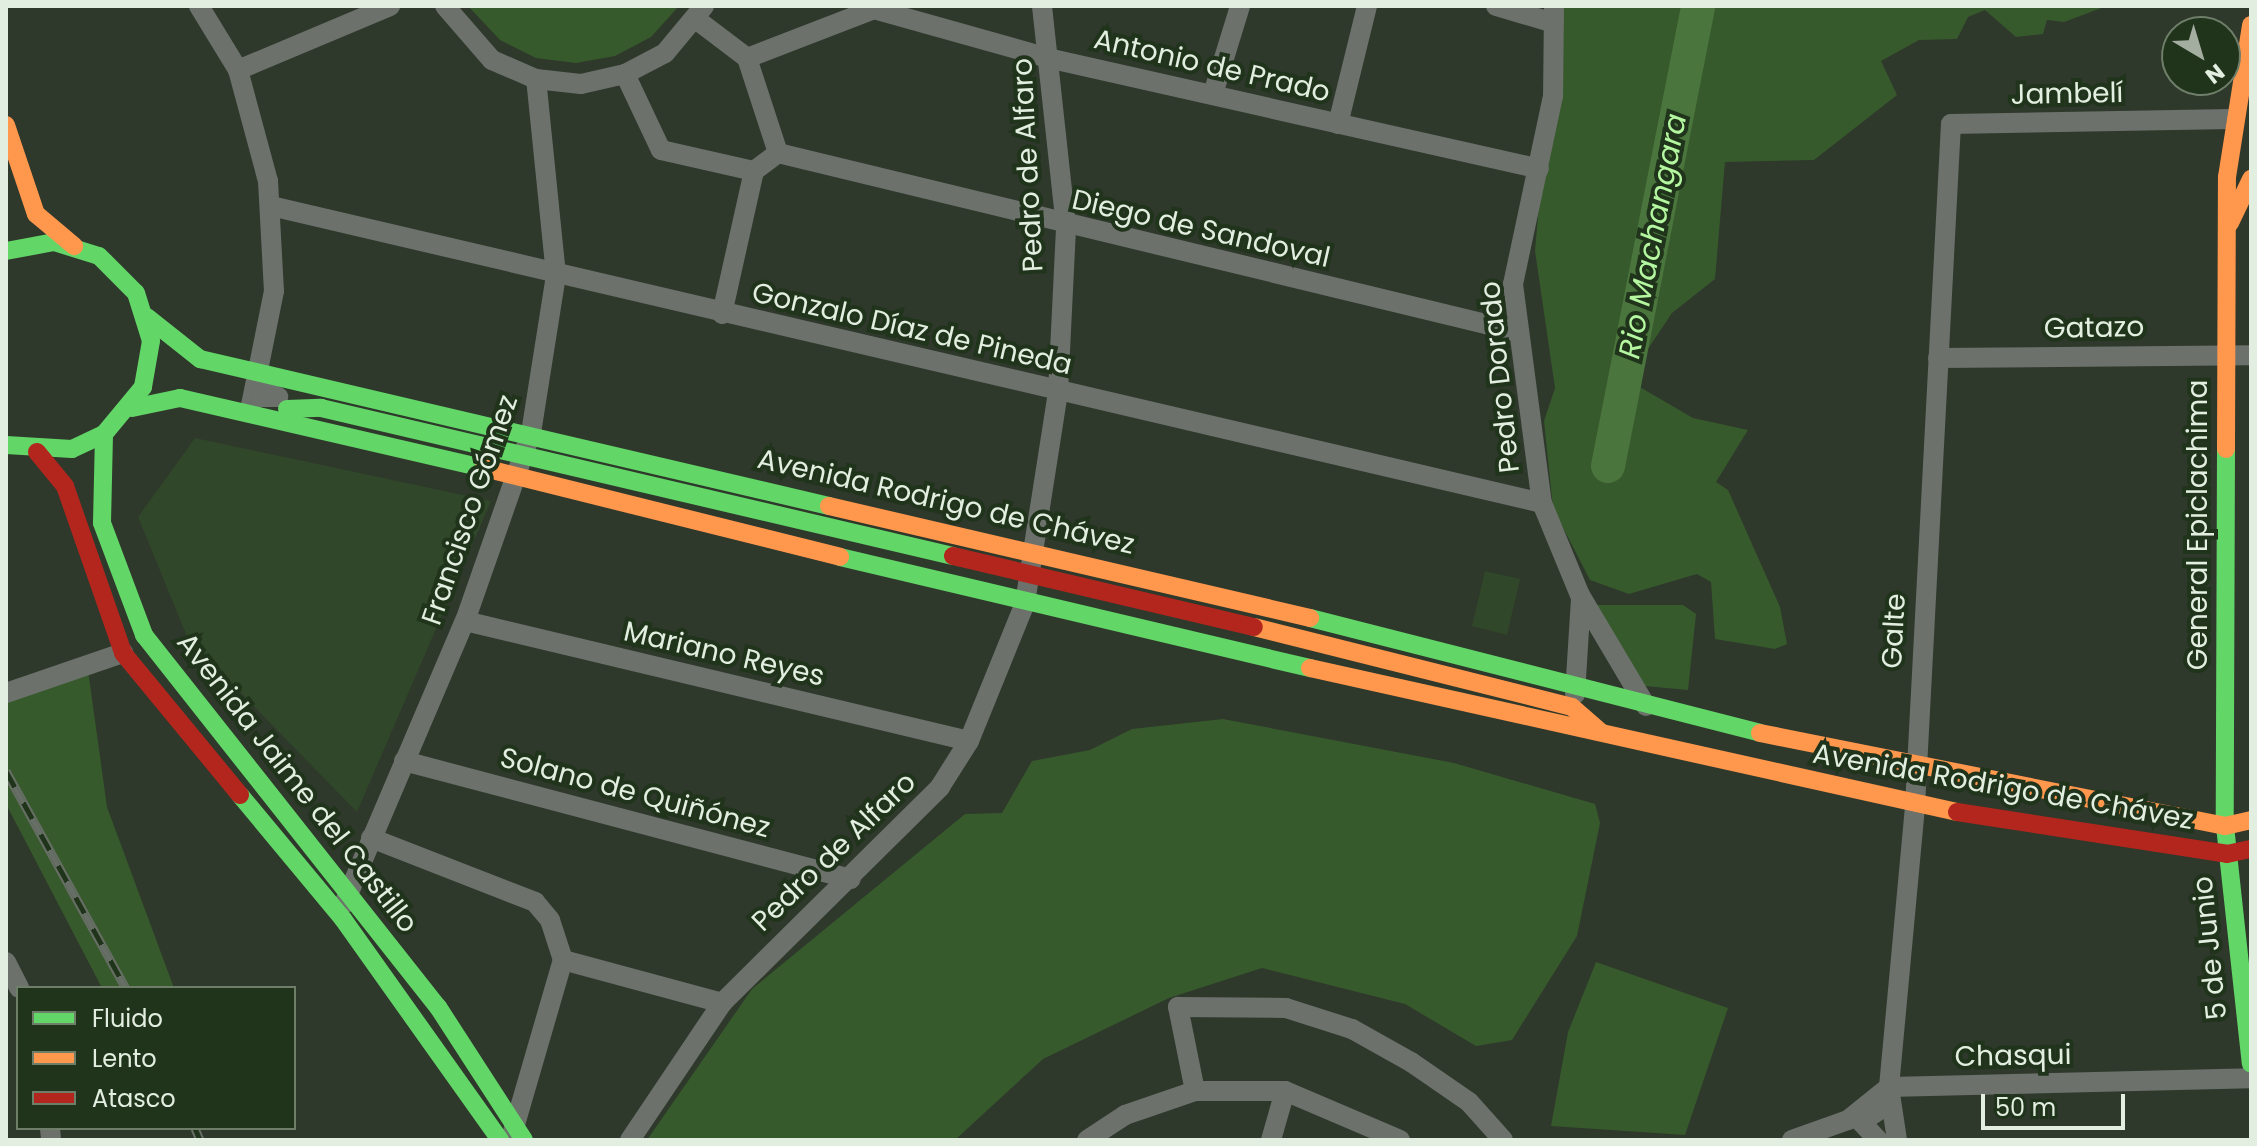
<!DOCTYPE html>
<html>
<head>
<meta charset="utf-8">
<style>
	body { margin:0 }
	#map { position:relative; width:2257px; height:1146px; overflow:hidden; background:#2e382b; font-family:Poppins,sans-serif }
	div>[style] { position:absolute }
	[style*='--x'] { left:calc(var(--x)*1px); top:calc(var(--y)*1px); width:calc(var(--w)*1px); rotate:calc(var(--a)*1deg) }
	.built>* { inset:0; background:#31472a }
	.green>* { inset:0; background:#375a2c }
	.river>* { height:34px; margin:-17px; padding:0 17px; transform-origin:17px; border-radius:17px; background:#4a753d }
	.street>* { height:20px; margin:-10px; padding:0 10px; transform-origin:10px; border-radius:10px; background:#6c716b }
	.fast>* { height:18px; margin:-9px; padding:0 9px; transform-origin:9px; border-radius:9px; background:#63d668 }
	.slow>* { height:18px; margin:-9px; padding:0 9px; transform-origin:9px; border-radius:9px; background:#ff974d }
	.jam>* { height:18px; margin:-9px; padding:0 9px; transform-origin:9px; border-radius:9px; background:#b3261e }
	.rail>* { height:9px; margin-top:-4.5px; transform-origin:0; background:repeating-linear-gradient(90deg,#20331b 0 18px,#676e65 0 36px); box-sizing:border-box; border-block:2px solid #676e65 }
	span { translate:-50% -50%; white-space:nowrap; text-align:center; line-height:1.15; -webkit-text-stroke:8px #20331b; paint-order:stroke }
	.street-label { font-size:28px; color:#e2eedf }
	.water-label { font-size:30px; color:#b4f7a0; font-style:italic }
	.frame { position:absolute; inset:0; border:8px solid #e2eedf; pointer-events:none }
	.legend { position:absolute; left:16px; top:986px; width:280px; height:144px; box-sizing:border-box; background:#20331b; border:2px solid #6e7e69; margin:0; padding:10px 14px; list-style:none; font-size:24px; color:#e2eedf }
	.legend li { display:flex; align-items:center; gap:16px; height:40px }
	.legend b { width:40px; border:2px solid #6e7e69 }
	.north { position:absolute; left:2161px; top:16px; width:80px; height:80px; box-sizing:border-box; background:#20331b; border:2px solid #6e7e69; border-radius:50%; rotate:142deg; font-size:22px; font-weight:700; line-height:32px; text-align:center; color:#e2eedf }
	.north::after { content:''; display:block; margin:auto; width:28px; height:36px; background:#a3aea0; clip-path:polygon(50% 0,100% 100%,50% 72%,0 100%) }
	.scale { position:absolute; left:1981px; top:1094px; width:144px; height:36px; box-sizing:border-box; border:4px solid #e2eedf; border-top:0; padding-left:10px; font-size:24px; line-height:28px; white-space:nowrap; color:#e2eedf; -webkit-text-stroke:6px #20331b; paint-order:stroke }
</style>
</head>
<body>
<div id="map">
	<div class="built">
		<i style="clip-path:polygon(195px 438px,491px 501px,357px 812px,188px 639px,138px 517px)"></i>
		<i style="clip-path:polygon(1485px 571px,1520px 579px,1507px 635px,1472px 626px)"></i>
	</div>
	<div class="green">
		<i style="clip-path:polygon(468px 6px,679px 6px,651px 37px,615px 56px,576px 63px,536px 58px,500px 40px)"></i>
		<i style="clip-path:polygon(1556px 6px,2107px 6px,2064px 22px,2047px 20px,2043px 34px,2016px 37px,1985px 10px,1968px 17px,1957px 39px,1919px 40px,1881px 61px,1897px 95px,1814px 160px,1725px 162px,1715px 279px,1672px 313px,1636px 367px,1638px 386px,1693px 418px,1748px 430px,1716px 482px,1728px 490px,1780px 607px,1787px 644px,1775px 649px,1715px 639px,1711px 582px,1697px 574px,1629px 594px,1590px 580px,1553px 508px,1544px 421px,1555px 388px,1535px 251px)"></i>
		<i style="clip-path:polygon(1596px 605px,1683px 605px,1696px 614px,1688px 690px,1645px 686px)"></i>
		<i style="clip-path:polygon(88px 670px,107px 807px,174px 988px,102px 988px,6px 804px,6px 699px)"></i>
		<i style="clip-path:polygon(1223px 719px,1454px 763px,1595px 804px,1600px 823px,1577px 936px,1512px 1040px,1476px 1046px,1405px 1004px,1262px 968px,1169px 998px,1043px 1059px,955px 1140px,647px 1140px,752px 989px,965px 814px,1002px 813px,1032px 761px,1090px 750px,1132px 729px)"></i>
		<i style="clip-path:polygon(1596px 962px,1728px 1008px,1685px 1135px,1551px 1126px,1568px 1032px)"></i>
	</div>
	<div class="river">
		<i style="--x:1608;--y:466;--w:469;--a:-78.9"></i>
	</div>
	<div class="street">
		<i style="--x:199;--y:6;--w:75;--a:58.6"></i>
		<i style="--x:238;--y:70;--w:115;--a:74.9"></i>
		<i style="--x:268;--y:181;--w:110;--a:86.9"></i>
		<i style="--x:274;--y:291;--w:121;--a:101.4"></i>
		<i style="--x:445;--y:6;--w:72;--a:49"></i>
		<i style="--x:492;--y:60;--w:48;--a:23.4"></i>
		<i style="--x:536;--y:79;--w:45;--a:6.3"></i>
		<i style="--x:581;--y:84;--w:45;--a:-12.8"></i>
		<i style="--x:625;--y:74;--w:45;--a:-27.7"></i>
		<i style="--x:665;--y:53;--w:61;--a:-50.3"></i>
		<i style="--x:1496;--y:6;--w:60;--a:16.3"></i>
		<i style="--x:1554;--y:6;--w:90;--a:90.6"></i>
		<i style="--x:1553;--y:96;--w:192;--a:102"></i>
		<i style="--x:1513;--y:284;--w:221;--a:82.5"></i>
		<i style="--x:1542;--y:503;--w:100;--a:67.6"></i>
		<i style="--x:1580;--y:595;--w:129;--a:59.3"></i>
		<i style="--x:874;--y:9;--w:185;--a:15.7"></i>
		<i style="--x:1052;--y:59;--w:499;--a:12.7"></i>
		<i style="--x:697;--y:20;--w:63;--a:37.2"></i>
		<i style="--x:747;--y:58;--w:100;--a:71.9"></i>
		<i style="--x:747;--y:58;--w:145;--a:-21.1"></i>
		<i style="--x:238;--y:70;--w:165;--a:-22.8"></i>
		<i style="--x:625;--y:74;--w:84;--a:64.7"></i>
		<i style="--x:661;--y:150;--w:95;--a:12.7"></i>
		<i style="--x:1213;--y:94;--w:92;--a:-72.9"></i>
		<i style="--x:1338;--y:124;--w:122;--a:-76.2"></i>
		<i style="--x:778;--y:153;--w:762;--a:13.58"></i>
		<i style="--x:271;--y:206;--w:1305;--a:13.15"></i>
		<i style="--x:722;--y:314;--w:147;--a:-77.4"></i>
		<i style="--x:754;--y:171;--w:30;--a:-37"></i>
		<i style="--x:1938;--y:358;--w:313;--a:-0.5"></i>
		<i style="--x:264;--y:389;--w:1;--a:45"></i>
		<i style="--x:265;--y:390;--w:15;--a:28"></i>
		<i style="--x:278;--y:397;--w:17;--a:180"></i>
		<i style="--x:261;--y:397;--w:9;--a:-69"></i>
		<i style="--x:465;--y:621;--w:518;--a:13.39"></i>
		<i style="--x:6;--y:693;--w:124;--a:-18.9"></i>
		<i style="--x:1575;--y:694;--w:95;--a:-86.4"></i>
		<i style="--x:404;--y:761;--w:462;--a:14.8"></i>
		<i style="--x:371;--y:838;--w:176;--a:21.3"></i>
		<i style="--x:535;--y:902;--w:23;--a:50"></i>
		<i style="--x:550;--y:920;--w:42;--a:72"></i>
		<i style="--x:344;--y:904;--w:308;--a:-66.9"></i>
		<i style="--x:465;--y:621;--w:199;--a:-70.7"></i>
		<i style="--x:531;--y:433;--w:160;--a:-81"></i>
		<i style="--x:556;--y:275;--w:197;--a:-95.8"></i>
		<i style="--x:563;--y:960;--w:165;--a:15.1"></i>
		<i style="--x:6;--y:962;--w:29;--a:63"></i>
		<i style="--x:1195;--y:1091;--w:86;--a:-101.4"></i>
		<i style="--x:1178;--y:1007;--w:108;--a:0.5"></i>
		<i style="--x:1286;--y:1008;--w:69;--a:17.7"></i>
		<i style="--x:1352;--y:1029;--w:68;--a:29.2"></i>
		<i style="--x:1411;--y:1062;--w:70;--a:34.6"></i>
		<i style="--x:1469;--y:1102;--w:51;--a:48.2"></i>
		<i style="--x:50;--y:1128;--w:12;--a:85"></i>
		<i style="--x:512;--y:1135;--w:182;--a:-73.8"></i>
		<i style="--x:630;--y:1140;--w:165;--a:-56.1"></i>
		<i style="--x:722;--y:1003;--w:307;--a:-44.7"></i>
		<i style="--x:940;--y:787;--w:54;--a:-57.8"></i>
		<i style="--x:969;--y:741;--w:149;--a:-67.9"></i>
		<i style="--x:1025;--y:603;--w:214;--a:-81.1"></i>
		<i style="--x:1058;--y:392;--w:165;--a:-87.2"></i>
		<i style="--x:1066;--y:227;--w:222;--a:-96.2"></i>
		<i style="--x:1087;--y:1140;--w:45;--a:-33.3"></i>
		<i style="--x:1125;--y:1115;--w:74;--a:-18.9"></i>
		<i style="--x:1195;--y:1091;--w:90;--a:0"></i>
		<i style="--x:1285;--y:1091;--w:125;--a:23.1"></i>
		<i style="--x:1271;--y:1140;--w:51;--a:-74.1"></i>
		<i style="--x:1792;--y:1140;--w:59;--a:-19.7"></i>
		<i style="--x:1848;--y:1120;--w:53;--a:-38.8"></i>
		<i style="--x:1889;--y:1087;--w:362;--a:-1.4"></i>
		<i style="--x:1878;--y:1140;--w:25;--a:-133"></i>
		<i style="--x:1861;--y:1122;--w:24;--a:-33"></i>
		<i style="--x:1897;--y:1140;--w:54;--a:-98.6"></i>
		<i style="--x:1889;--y:1087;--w:282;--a:-84.7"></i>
		<i style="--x:1915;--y:806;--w:683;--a:-86.98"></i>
		<i style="--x:1951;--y:124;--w:281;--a:-1"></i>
	</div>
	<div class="fast">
		<i style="--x:6;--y:251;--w:49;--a:-10.6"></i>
		<i style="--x:54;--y:242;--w:47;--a:17.3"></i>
		<i style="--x:99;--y:256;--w:52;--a:45"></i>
		<i style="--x:136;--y:293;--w:50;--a:72.6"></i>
		<i style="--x:151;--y:341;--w:47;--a:99.9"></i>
		<i style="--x:143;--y:387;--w:61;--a:129.7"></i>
		<i style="--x:104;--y:434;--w:35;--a:155"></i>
		<i style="--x:72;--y:449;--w:66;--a:-176.5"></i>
		<i style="--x:147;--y:317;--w:68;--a:38.4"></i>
		<i style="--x:200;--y:359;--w:646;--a:13.15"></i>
		<i style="--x:132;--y:408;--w:49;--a:-11.8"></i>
		<i style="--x:180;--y:398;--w:312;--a:13"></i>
		<i style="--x:287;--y:409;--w:34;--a:-2"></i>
		<i style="--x:321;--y:408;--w:649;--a:13.18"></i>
		<i style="--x:104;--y:434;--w:89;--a:91.3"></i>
		<i style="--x:102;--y:523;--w:120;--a:69.4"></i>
		<i style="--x:144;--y:635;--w:474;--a:51.7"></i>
		<i style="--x:438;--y:1007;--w:158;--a:57.1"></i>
		<i style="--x:2226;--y:449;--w:377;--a:90.2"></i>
		<i style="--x:2225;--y:826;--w:239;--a:83.8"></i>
		<i style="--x:840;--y:557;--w:483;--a:13.3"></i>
		<i style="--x:1310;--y:618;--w:464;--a:14.3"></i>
		<i style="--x:240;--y:795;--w:161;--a:50.3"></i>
		<i style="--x:343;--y:919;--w:271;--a:54.6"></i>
	</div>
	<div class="slow">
		<i style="--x:6;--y:125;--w:94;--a:71.4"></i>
		<i style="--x:36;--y:214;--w:50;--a:40.1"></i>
		<i style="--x:2230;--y:223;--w:49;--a:-64.5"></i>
		<i style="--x:2226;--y:449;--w:272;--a:-89.8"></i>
		<i style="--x:2227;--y:177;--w:154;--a:-81"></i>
		<i style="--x:484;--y:468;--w:367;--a:14"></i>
		<i style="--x:829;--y:506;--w:494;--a:13.1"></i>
		<i style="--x:1254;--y:627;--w:328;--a:14.1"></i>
		<i style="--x:1572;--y:707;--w:38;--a:41"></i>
		<i style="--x:1310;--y:668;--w:663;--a:12.55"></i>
		<i style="--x:1760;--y:733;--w:474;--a:11.3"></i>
		<i style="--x:2225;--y:826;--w:27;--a:-13"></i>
	</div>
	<div class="jam">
		<i style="--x:37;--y:452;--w:44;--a:50.5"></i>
		<i style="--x:65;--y:486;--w:177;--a:70.8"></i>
		<i style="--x:123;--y:653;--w:184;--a:50.5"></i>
		<i style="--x:953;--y:556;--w:309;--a:13.3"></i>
		<i style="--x:1957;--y:812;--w:273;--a:8.8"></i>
		<i style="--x:2227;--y:854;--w:25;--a:-12"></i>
	</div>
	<div class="rail">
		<i style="--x:6;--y:771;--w:248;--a:61.1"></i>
		<i style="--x:195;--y:1128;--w:13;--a:67"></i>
	</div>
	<div class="street-label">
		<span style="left:1212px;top:66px;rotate:13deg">Antonio de Prado</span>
		<span style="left:2067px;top:94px;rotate:-1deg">Jambelí</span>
		<span style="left:1028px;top:165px;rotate:-93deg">Pedro de Alfaro</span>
		<span style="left:1201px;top:229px;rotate:13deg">Diego de Sandoval</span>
		<span style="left:2094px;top:328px;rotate:-1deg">Gatazo</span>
		<span style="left:912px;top:329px;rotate:13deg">Gonzalo Díaz de Pineda</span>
		<span style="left:1500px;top:377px;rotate:-96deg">Pedro Dorado</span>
		<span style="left:946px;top:502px;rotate:13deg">Avenida Rodrigo de Chávez</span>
		<span style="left:470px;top:510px;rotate:-71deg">Francisco Gómez</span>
		<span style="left:2198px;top:525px;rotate:-90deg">General Epiclachima</span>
		<span style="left:1894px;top:631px;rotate:-87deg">Galte</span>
		<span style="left:724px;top:654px;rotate:13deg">Mariano Reyes</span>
		<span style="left:297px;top:783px;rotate:52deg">Avenida Jaime del Castillo</span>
		<span style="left:2003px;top:787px;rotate:10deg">Avenida Rodrigo de Chávez</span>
		<span style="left:635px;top:793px;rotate:15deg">Solano de Quiñónez</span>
		<span style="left:834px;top:852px;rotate:-44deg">Pedro de Alfaro</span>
		<span style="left:2210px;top:948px;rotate:-96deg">5 de Junio</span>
		<span style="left:2013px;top:1056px;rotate:-1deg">Chasqui</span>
	</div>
	<div class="water-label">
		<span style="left:1653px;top:236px;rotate:-79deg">Rio Machangara</span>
	</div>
	<div class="frame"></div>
	<ul class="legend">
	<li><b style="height:10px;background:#63d668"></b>Fluido</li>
	<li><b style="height:10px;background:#ff974d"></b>Lento</li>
	<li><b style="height:10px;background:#b3261e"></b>Atasco</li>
	</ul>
	<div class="north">N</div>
	<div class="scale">50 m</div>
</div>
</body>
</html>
